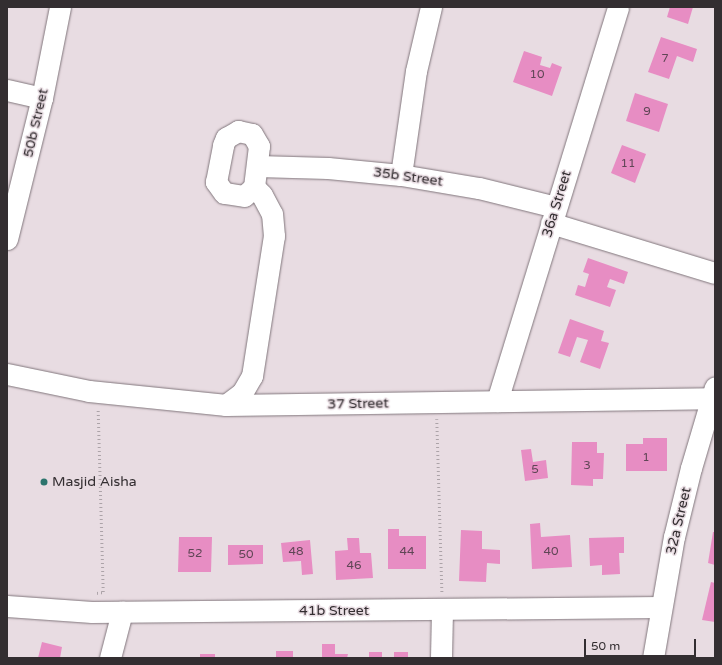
<!DOCTYPE html>
<html>
<head>
<meta charset="utf-8">
<style>
	body { margin:0 }
	#map { position:relative; width:722px; height:665px; overflow:hidden; background:#e8dce2; font-family:"Varela Round",sans-serif }
	div>[style] { position:absolute }
	[style*='--x'] { left:calc(var(--x)*1px); top:calc(var(--y)*1px); width:calc(var(--w)*1px); rotate:calc(var(--a)*1deg) }
	.building>* { inset:0; background:#e78dc3 }
	.path>* { height:2.5px; margin-top:-1.25px; transform-origin:0; background:repeating-linear-gradient(90deg,#aca3a8 0 1px,transparent 0 4px) }
	.roads { filter:drop-shadow(0 0 1px #81767c) drop-shadow(0 0 1px #81767c) }
	.minor>* { height:21px; margin:-10.5px; padding:0 10.5px; transform-origin:10.5px; border-radius:10.5px; background:#fff }
	.dots>* { width:11px; height:11px; translate:-50% -50%; box-sizing:border-box; border:2px solid #e8dce2; border-radius:50% }
	span { translate:-50% -50%; white-space:nowrap; text-align:center; line-height:1.15; -webkit-text-stroke:3px #e8dce2; paint-order:stroke }
	.number-label { font-size:12px; color:#604656 }
	.number-label span { -webkit-text-stroke-width:0 }
	.street-label { font-size:14px; color:#332e31 }
	.poi-label { font-size:14px; color:#332e31 }
	.left { translate:0 -50%; text-align:left }
	.frame { position:absolute; inset:0; border:8px solid #332e31; pointer-events:none }
	.scale { position:absolute; left:584px; top:639px; width:112px; height:18px; box-sizing:border-box; border:2px solid #332e31; border-top:0; padding-left:5px; font-size:12px; line-height:14px; white-space:nowrap; color:#332e31; -webkit-text-stroke:3px #e8dce2; paint-order:stroke }
</style>
</head>
<body>
<div id="map">
	<div class="building">
		<i style="clip-path:polygon(670px 7px,693px 7px,688px 24px,667px 17px)"></i>
		<i style="clip-path:polygon(661px 37px,697px 49px,693px 62px,677px 56px,669px 79px,648px 72px)"></i>
		<i style="clip-path:polygon(524px 51px,542px 57px,540px 65px,550px 68px,552px 63px,562px 67px,552px 96px,513px 82px)"></i>
		<i style="clip-path:polygon(635px 93px,668px 104px,659px 132px,626px 121px)"></i>
		<i style="clip-path:polygon(622px 145px,646px 154px,635px 183px,611px 173px)"></i>
		<i style="clip-path:polygon(588px 258px,628px 272px,624px 284px,610px 279px,607px 287px,616px 290px,610px 307px,575px 295px,578px 285px,585px 287px,589px 274px,583px 272px)"></i>
		<i style="clip-path:polygon(570px 319px,604px 331px,601px 341px,609px 343px,600px 369px,580px 362px,588px 340px,577px 337px,570px 357px,558px 353px)"></i>
		<i style="clip-path:polygon(643px 438px,667px 438px,667px 471px,626px 471px,626px 444px,643px 444px)"></i>
		<i style="clip-path:polygon(572px 442px,597px 442px,597px 453px,604px 453px,603px 479px,593px 479px,593px 486px,571px 485px)"></i>
		<i style="clip-path:polygon(531px 449px,533px 462px,546px 460px,548px 478px,525px 481px,521px 450px)"></i>
		<i style="clip-path:polygon(540px 523px,541px 537px,570px 535px,572px 567px,532px 569px,530px 524px)"></i>
		<i style="clip-path:polygon(388px 529px,399px 529px,399px 536px,426px 536px,426px 569px,388px 569px)"></i>
		<i style="clip-path:polygon(461px 530px,482px 531px,482px 549px,500px 550px,500px 564px,487px 563px,486px 582px,459px 581px)"></i>
		<i style="clip-path:polygon(713px 532px,715px 532px,715px 565px,708px 563px)"></i>
		<i style="clip-path:polygon(179px 537px,212px 537px,211px 572px,178px 572px)"></i>
		<i style="clip-path:polygon(624px 537px,624px 553px,619px 553px,620px 574px,602px 575px,602px 565px,590px 566px,589px 538px)"></i>
		<i style="clip-path:polygon(347px 538px,359px 538px,360px 553px,371px 553px,373px 578px,336px 580px,335px 551px,348px 550px)"></i>
		<i style="clip-path:polygon(310px 540px,313px 574px,302px 575px,301px 561px,283px 562px,281px 543px)"></i>
		<i style="clip-path:polygon(228px 545px,263px 545px,263px 564px,228px 565px)"></i>
		<i style="clip-path:polygon(711px 582px,715px 583px,715px 622px,702px 620px)"></i>
		<i style="clip-path:polygon(42px 642px,62px 647px,60px 658px,38px 658px)"></i>
		<i style="clip-path:polygon(322px 644px,335px 644px,335px 654px,348px 654px,347px 658px,322px 658px)"></i>
		<i style="clip-path:polygon(276px 651px,293px 651px,293px 658px,276px 658px)"></i>
		<i style="clip-path:polygon(369px 652px,382px 652px,382px 658px,369px 658px)"></i>
		<i style="clip-path:polygon(394px 652px,408px 652px,408px 658px,394px 658px)"></i>
		<i style="clip-path:polygon(200px 654px,215px 654px,215px 658px,200px 658px)"></i>
	</div>
	<div class="path">
		<i style="--x:437;--y:419;--w:173;--a:88.3"></i>
		<i style="--x:97;--y:593;--w:6;--a:-9"></i>
		<i style="--x:103;--y:592;--w:182;--a:-91.6"></i>
	</div>
	<div class="roads">
		<div class="minor">
			<i style="--x:7;--y:90;--w:36;--a:13"></i>
			<i style="--x:238;--y:131;--w:14;--a:12"></i>
			<i style="--x:252;--y:134;--w:14;--a:60"></i>
			<i style="--x:259;--y:146;--w:41;--a:97"></i>
			<i style="--x:254;--y:187;--w:13;--a:138"></i>
			<i style="--x:244;--y:196;--w:20;--a:-171"></i>
			<i style="--x:224;--y:193;--w:14;--a:-126"></i>
			<i style="--x:216;--y:182;--w:38;--a:-79"></i>
			<i style="--x:223;--y:145;--w:8;--a:-67"></i>
			<i style="--x:226;--y:138;--w:14;--a:-30"></i>
			<i style="--x:257;--y:166;--w:71;--a:1.6"></i>
			<i style="--x:328;--y:168;--w:73;--a:5.5"></i>
			<i style="--x:401;--y:175;--w:79;--a:9.5"></i>
			<i style="--x:479;--y:188;--w:79;--a:13.9"></i>
			<i style="--x:401;--y:175;--w:105;--a:-81.8"></i>
			<i style="--x:416;--y:71;--w:66;--a:-76.8"></i>
			<i style="--x:551;--y:223;--w:171;--a:17"></i>
			<i style="--x:7;--y:239;--w:145;--a:-76.1"></i>
			<i style="--x:42;--y:98;--w:93;--a:-78.8"></i>
			<i style="--x:7;--y:374;--w:84;--a:11.7"></i>
			<i style="--x:89;--y:391;--w:138;--a:5.8"></i>
			<i style="--x:226;--y:405;--w:485;--a:-0.8"></i>
			<i style="--x:497;--y:401;--w:412;--a:-72.9"></i>
			<i style="--x:226;--y:405;--w:20;--a:-37"></i>
			<i style="--x:242;--y:393;--w:20;--a:-60"></i>
			<i style="--x:252;--y:376;--w:142;--a:-81.1"></i>
			<i style="--x:274;--y:236;--w:22;--a:-95"></i>
			<i style="--x:272;--y:214;--w:21;--a:-118"></i>
			<i style="--x:262;--y:195;--w:11;--a:-135"></i>
			<i style="--x:7;--y:606;--w:85;--a:4"></i>
			<i style="--x:92;--y:612;--w:569;--a:-0.5"></i>
			<i style="--x:110;--y:658;--w:48;--a:-75.4"></i>
			<i style="--x:441;--y:658;--w:48;--a:-88.8"></i>
			<i style="--x:653;--y:658;--w:123;--a:-80.2"></i>
			<i style="--x:674;--y:537;--w:71;--a:-76.2"></i>
			<i style="--x:691;--y:468;--w:84;--a:-73.5"></i>
		</div>
	</div>
	<div class="dots">
		<i style="left:44px;top:482px;background:#2c746d"></i>
	</div>
	<div class="number-label">
		<span style="left:665px;top:59px">7</span>
		<span style="left:537px;top:75px">10</span>
		<span style="left:647px;top:112px">9</span>
		<span style="left:628px;top:164px">11</span>
		<span style="left:646px;top:458px">1</span>
		<span style="left:587px;top:466px">3</span>
		<span style="left:535px;top:470px">5</span>
		<span style="left:296px;top:552px">48</span>
		<span style="left:407px;top:552px">44</span>
		<span style="left:551px;top:552px">40</span>
		<span style="left:195px;top:554px">52</span>
		<span style="left:246px;top:555px">50</span>
		<span style="left:354px;top:566px">46</span>
	</div>
	<div class="street-label">
		<span style="left:36px;top:123px;rotate:-77deg">50b Street</span>
		<span style="left:408px;top:177px;rotate:8deg">35b Street</span>
		<span style="left:557px;top:204px;rotate:-73deg">36a Street</span>
		<span style="left:358px;top:404px;rotate:-1deg">37 Street</span>
		<span style="left:679px;top:521px;rotate:-77deg">32a Street</span>
		<span style="left:334px;top:611px">41b Street</span>
	</div>
	<div class="poi-label">
		<span class="left" style="left:52px;top:482px">Masjid Aisha</span>
	</div>
	<div class="frame"></div>
	<div class="scale">50 m</div>
</div>
</body>
</html>
